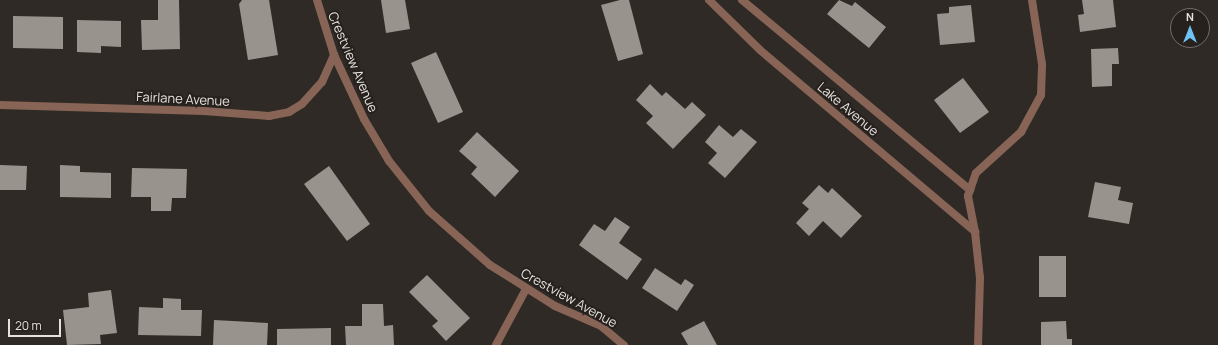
<!DOCTYPE html>
<html>
<head>
<meta charset="utf-8">
<style>
	body { margin:0 }
	#map { position:relative; width:1218px; height:345px; overflow:hidden; background:#2f2a25; font-family:Manrope,sans-serif }
	div>[style] { position:absolute }
	[style*='--x'] { left:calc(var(--x)*1px); top:calc(var(--y)*1px); width:calc(var(--w)*1px); rotate:calc(var(--a)*1deg) }
	.building>* { inset:0; background:#99938d }
	.street>* { height:8px; margin:-4px; padding:0 4px; transform-origin:4px; border-radius:4px; background:#876455 }
	span { translate:-50% -50%; white-space:nowrap; text-align:center; line-height:1.15; -webkit-text-stroke:4px #26211c; paint-order:stroke }
	.street-label { font-size:13px; color:#e6e2df }
	.north { position:absolute; left:1170px; top:8px; width:40px; height:40px; box-sizing:border-box; background:#26211c; border:1px solid #736e6a; border-radius:50%; rotate:0deg; font-size:11px; font-weight:700; line-height:16px; text-align:center; color:#e6e2df }
	.north::after { content:''; display:block; margin:auto; width:14px; height:18px; background:#70c1f4; clip-path:polygon(50% 0,100% 100%,50% 72%,0 100%) }
	.scale { position:absolute; left:8px; top:319px; width:53px; height:18px; box-sizing:border-box; border:2px solid #e6e2df; border-top:0; padding-left:5px; font-size:12px; line-height:14px; white-space:nowrap; color:#e6e2df; -webkit-text-stroke:3px #26211c; paint-order:stroke }
</style>
</head>
<body>
<div id="map">
	<div class="building">
		<i style="clip-path:polygon(158px 0,179px 0,180px 49px,142px 50px,141px 20px,158px 20px)"></i>
		<i style="clip-path:polygon(242px 0,269px 0,278px 55px,248px 60px,239px 4px)"></i>
		<i style="clip-path:polygon(381px 0,405px 0,410px 29px,386px 33px)"></i>
		<i style="clip-path:polygon(620px 0,629px 0,643px 54px,618px 61px,601px 5px)"></i>
		<i style="clip-path:polygon(839px 0,852px 6px,855px 2px,886px 27px,869px 48px,827px 14px)"></i>
		<i style="clip-path:polygon(1082px 0,1113px 0,1116px 27px,1080px 32px,1078px 15px,1084px 14px)"></i>
		<i style="clip-path:polygon(971px 5px,975px 42px,940px 45px,937px 14px,949px 13px,949px 7px)"></i>
		<i style="clip-path:polygon(13px 16px,63px 17px,63px 49px,13px 48px)"></i>
		<i style="clip-path:polygon(77px 20px,121px 21px,121px 47px,101px 46px,101px 53px,77px 52px)"></i>
		<i style="clip-path:polygon(1118px 48px,1119px 64px,1112px 64px,1112px 86px,1092px 87px,1091px 49px)"></i>
		<i style="clip-path:polygon(436px 52px,463px 112px,438px 123px,411px 63px)"></i>
		<i style="clip-path:polygon(963px 78px,989px 112px,960px 133px,934px 100px)"></i>
		<i style="clip-path:polygon(650px 84px,662px 96px,666px 92px,685px 109px,692px 102px,706px 115px,673px 149px,646px 123px,653px 116px,636px 100px)"></i>
		<i style="clip-path:polygon(719px 125px,733px 137px,741px 129px,757px 142px,725px 178px,708px 163px,717px 153px,705px 142px)"></i>
		<i style="clip-path:polygon(477px 132px,519px 171px,495px 197px,471px 174px,477px 167px,459px 151px)"></i>
		<i style="clip-path:polygon(0 165px,27px 166px,26px 190px,0 190px)"></i>
		<i style="clip-path:polygon(60px 165px,80px 166px,80px 172px,111px 173px,111px 198px,60px 197px)"></i>
		<i style="clip-path:polygon(329px 166px,370px 224px,347px 241px,304px 184px)"></i>
		<i style="clip-path:polygon(132px 168px,187px 169px,186px 198px,172px 198px,171px 211px,151px 211px,151px 197px,131px 197px)"></i>
		<i style="clip-path:polygon(1095px 182px,1121px 187px,1118px 200px,1133px 203px,1129px 224px,1088px 217px)"></i>
		<i style="clip-path:polygon(819px 185px,828px 193px,832px 188px,862px 216px,841px 238px,823px 221px,809px 236px,796px 223px,809px 209px,802px 203px)"></i>
		<i style="clip-path:polygon(615px 217px,630px 227px,619px 243px,642px 259px,627px 280px,579px 245px,594px 224px,605px 231px)"></i>
		<i style="clip-path:polygon(1039px 256px,1066px 256px,1066px 297px,1039px 297px)"></i>
		<i style="clip-path:polygon(655px 268px,681px 285px,685px 279px,694px 285px,677px 311px,642px 288px)"></i>
		<i style="clip-path:polygon(427px 275px,470px 318px,446px 341px,432px 326px,438px 321px,409px 292px)"></i>
		<i style="clip-path:polygon(111px 290px,117px 333px,100px 335px,101px 344px,67px 345px,63px 310px,89px 307px,88px 293px)"></i>
		<i style="clip-path:polygon(163px 298px,181px 299px,181px 310px,202px 310px,201px 336px,138px 335px,139px 307px,163px 308px)"></i>
		<i style="clip-path:polygon(362px 304px,383px 304px,384px 326px,393px 325px,394px 345px,346px 345px,345px 326px,362px 326px)"></i>
		<i style="clip-path:polygon(214px 320px,268px 323px,267px 345px,213px 345px)"></i>
		<i style="clip-path:polygon(704px 321px,717px 345px,688px 345px,681px 333px)"></i>
		<i style="clip-path:polygon(1066px 321px,1067px 339px,1072px 339px,1072px 345px,1041px 345px,1041px 322px)"></i>
		<i style="clip-path:polygon(331px 328px,331px 345px,277px 345px,277px 329px)"></i>
	</div>
	<div class="street">
		<i style="--x:317;--y:0;--w:58;--a:72.8"></i>
		<i style="--x:334;--y:55;--w:71;--a:64.9"></i>
		<i style="--x:364;--y:119;--w:49;--a:59.2"></i>
		<i style="--x:389;--y:161;--w:64;--a:51.3"></i>
		<i style="--x:429;--y:211;--w:81;--a:41.5"></i>
		<i style="--x:490;--y:265;--w:77;--a:32.2"></i>
		<i style="--x:555;--y:306;--w:50;--a:23.5"></i>
		<i style="--x:601;--y:326;--w:30;--a:40"></i>
		<i style="--x:709;--y:0;--w:71;--a:44.4"></i>
		<i style="--x:760;--y:50;--w:282;--a:40.2"></i>
		<i style="--x:975;--y:232;--w:46;--a:83.8"></i>
		<i style="--x:980;--y:278;--w:67;--a:91.7"></i>
		<i style="--x:742;--y:0;--w:297;--a:39.8"></i>
		<i style="--x:0;--y:105;--w:204;--a:1.7"></i>
		<i style="--x:204;--y:111;--w:65;--a:4.4"></i>
		<i style="--x:269;--y:116;--w:20;--a:-11"></i>
		<i style="--x:289;--y:112;--w:15;--a:-32"></i>
		<i style="--x:302;--y:104;--w:30;--a:-48"></i>
		<i style="--x:322;--y:82;--w:30;--a:-66"></i>
		<i style="--x:975;--y:232;--w:37;--a:-101"></i>
		<i style="--x:968;--y:196;--w:24;--a:-71"></i>
		<i style="--x:976;--y:173;--w:61;--a:-42.3"></i>
		<i style="--x:1021;--y:132;--w:42;--a:-61.6"></i>
		<i style="--x:1041;--y:95;--w:31;--a:-88"></i>
		<i style="--x:1042;--y:64;--w:65;--a:-98.9"></i>
		<i style="--x:496;--y:345;--w:64;--a:-61.8"></i>
	</div>
	<div class="street-label">
		<span style="left:353px;top:62px;rotate:67deg">Crestview Avenue</span>
		<span style="left:183px;top:99px;rotate:3deg">Fairlane Avenue</span>
		<span style="left:848px;top:109px;rotate:40deg">Lake Avenue</span>
		<span style="left:569px;top:298px;rotate:29deg">Crestview Avenue</span>
	</div>
	<div class="north">N</div>
	<div class="scale">20 m</div>
</div>
</body>
</html>
